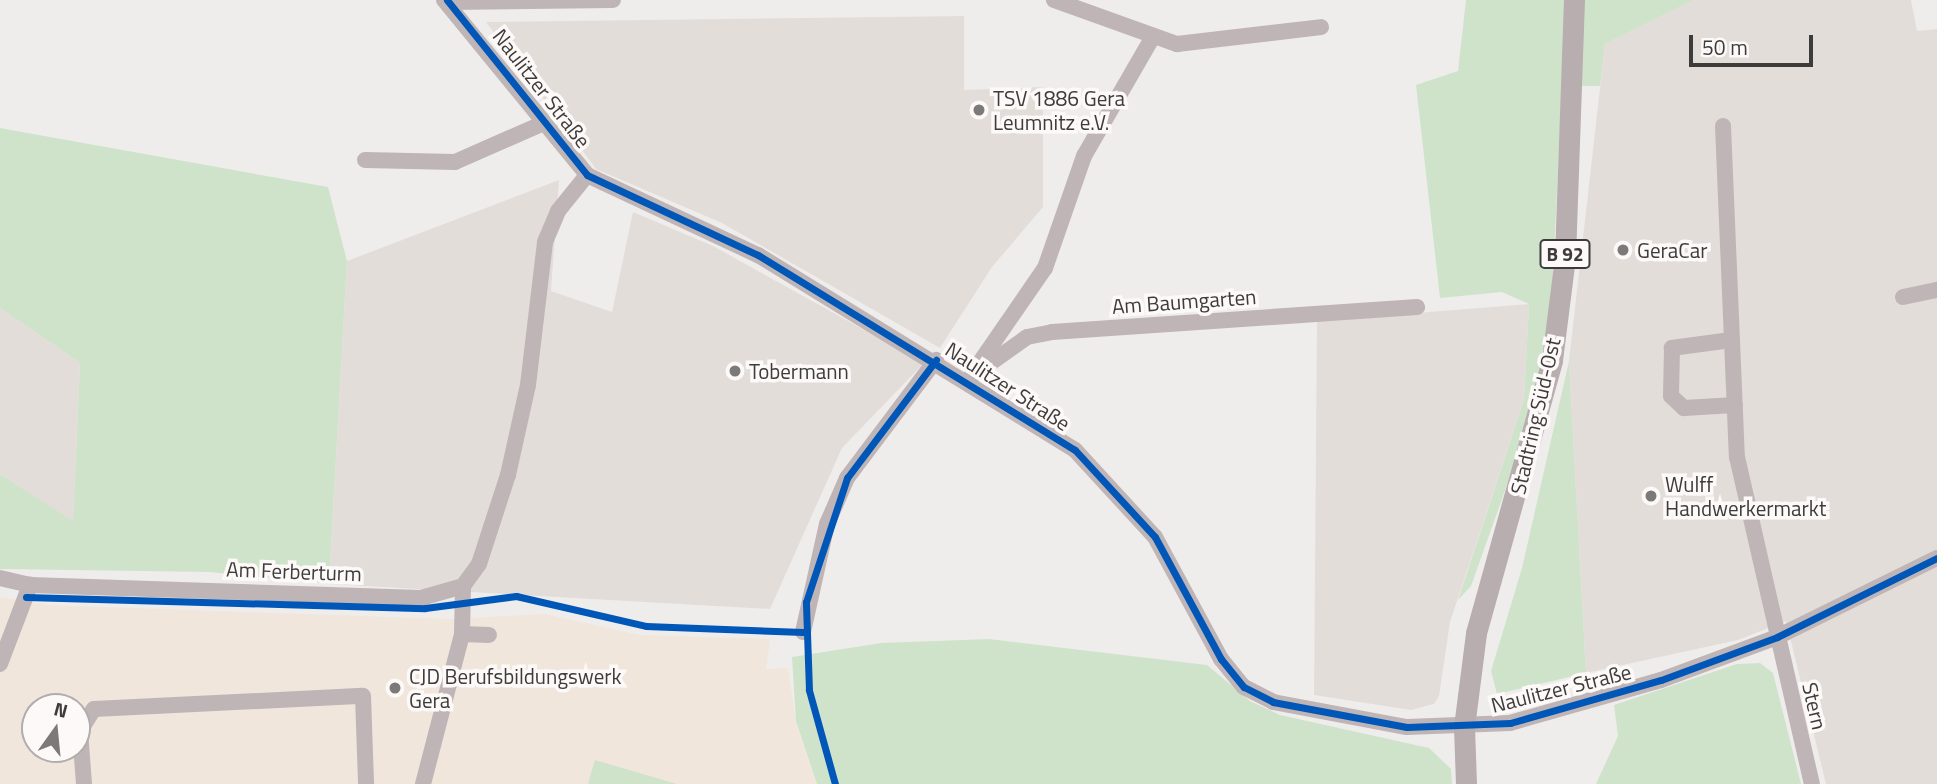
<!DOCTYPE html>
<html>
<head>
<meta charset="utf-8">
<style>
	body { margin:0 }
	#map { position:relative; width:1937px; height:784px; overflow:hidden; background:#efedeb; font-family:"Titillium Web",sans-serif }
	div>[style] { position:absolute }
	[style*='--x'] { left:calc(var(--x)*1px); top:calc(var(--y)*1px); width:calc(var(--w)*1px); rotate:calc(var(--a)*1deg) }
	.built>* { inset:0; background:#e3ddd9 }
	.education>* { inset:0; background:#f0e6dc }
	.green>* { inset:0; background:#cfe3cb }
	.minor>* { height:16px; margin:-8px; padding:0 8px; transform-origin:8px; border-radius:8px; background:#bfb5b6 }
	.major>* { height:21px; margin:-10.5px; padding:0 10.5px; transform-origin:10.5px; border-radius:10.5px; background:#b8adaf }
	.cycleway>* { height:7px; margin:-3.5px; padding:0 3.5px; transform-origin:3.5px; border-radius:3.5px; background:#0057b8 }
	.dots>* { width:19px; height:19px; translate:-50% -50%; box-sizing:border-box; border:4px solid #fdf9f8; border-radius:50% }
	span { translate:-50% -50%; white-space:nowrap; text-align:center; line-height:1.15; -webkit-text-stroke:7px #fdf9f8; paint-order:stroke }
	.shield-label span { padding:2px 5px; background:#fdf9f8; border:2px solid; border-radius:5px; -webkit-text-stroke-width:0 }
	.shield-label { font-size:19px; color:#3d3c3b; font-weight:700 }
	.street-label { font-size:21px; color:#3d3c3b }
	.poi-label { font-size:21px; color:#3d3c3b }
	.left { translate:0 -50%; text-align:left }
	.north { position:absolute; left:21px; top:693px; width:70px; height:70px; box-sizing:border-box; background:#fdf9f8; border:2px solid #b0adac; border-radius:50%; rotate:15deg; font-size:19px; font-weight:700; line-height:28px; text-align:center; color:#3d3c3b }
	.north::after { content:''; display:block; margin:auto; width:24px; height:32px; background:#7b7a79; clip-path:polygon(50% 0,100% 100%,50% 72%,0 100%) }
	.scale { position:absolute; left:1689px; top:35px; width:124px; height:32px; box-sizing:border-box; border:4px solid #3d3c3b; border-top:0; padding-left:9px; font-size:21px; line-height:24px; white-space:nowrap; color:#3d3c3b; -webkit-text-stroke:5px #fdf9f8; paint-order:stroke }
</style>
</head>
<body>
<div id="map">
	<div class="built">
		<i style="clip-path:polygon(1694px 0,1911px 0,1917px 31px,1937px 29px,1937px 784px,1826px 784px,1786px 621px,1738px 640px,1586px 673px,1569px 361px,1605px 44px)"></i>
		<i style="clip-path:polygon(964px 16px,964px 90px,1043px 87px,1043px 207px,992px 267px,940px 348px,722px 223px,596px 169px,486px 22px)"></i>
		<i style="clip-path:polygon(559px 180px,551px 291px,612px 312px,633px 212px,713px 246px,924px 363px,842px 448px,770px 609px,329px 584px,347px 261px)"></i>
		<i style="clip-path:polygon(1529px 304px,1524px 399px,1450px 622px,1439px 696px,1434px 704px,1411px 710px,1314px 695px,1317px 321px)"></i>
		<i style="clip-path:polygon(0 308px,80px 363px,73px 522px,0 474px)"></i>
	</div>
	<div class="education">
		<i style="clip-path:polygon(evenodd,0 597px,48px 605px,450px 619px,545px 614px,640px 635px,770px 639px,766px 669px,788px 668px,796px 721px,817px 784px,0 784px,0 597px,35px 707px,77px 707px,77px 749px,35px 749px,35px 707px)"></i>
	</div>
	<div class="green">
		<i style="clip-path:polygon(1466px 0,1566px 0,1551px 318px,1537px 395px,1502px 499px,1471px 586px,1458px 600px,1524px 399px,1529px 304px,1502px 292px,1440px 298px,1416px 85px,1458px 71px)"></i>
		<i style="clip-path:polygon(1582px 0,1694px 0,1605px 44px,1600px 86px,1581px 86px)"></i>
		<i style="clip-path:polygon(0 128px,328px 187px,347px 261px,329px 584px,210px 572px,0 569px,0 474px,73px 521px,80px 363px,0 308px)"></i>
		<i style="clip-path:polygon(1569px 361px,1586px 673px,1497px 694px,1491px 671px,1522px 568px)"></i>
		<i style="clip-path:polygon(989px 639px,1207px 665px,1250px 701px,1280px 715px,1429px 748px,1451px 769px,1452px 784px,817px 784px,796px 721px,792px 657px,881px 643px)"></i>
		<i style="clip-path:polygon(1760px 663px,1773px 673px,1801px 784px,1596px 784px,1618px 736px,1614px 705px,1737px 664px)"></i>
		<i style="clip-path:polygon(595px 760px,677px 784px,588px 784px)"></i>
	</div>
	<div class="minor">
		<i style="--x:444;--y:0;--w:226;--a:50.7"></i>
		<i style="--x:587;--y:175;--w:189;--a:25.1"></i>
		<i style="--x:758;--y:255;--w:372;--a:31.6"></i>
		<i style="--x:1075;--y:450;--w:118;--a:47.4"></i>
		<i style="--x:1155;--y:537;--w:139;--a:61.6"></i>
		<i style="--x:1221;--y:659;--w:36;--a:51"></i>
		<i style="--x:1244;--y:687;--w:33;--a:27"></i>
		<i style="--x:1273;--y:702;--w:136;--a:10.6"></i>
		<i style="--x:1407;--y:727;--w:103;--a:-2.2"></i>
		<i style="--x:1510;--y:723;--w:157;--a:-15.9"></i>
		<i style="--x:1661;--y:680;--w:124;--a:-20.3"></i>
		<i style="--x:1777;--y:637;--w:178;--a:-26.3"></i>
		<i style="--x:1054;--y:0;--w:131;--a:19.7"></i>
		<i style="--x:1177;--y:44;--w:145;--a:-6.7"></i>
		<i style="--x:447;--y:2;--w:166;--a:-0.7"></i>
		<i style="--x:1723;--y:126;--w:331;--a:87.6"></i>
		<i style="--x:1737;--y:457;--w:335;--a:77.1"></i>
		<i style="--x:365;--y:160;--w:90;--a:1.3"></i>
		<i style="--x:455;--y:162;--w:97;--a:-23.7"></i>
		<i style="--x:1903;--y:297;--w:35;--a:-12"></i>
		<i style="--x:1731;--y:340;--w:60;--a:172.3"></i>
		<i style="--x:1672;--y:348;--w:48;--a:91.2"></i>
		<i style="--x:1671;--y:396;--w:18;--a:43"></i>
		<i style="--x:1684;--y:408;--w:51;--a:-3.4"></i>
		<i style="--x:978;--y:365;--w:118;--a:-55.4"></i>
		<i style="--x:1045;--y:268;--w:119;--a:-70.8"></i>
		<i style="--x:1084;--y:156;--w:136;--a:-60"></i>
		<i style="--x:968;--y:379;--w:72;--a:-35.4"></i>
		<i style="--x:1027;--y:337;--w:25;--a:-11"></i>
		<i style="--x:1052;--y:332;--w:366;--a:-3.9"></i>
		<i style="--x:0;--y:578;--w:31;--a:13"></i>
		<i style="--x:30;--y:585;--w:391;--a:1.9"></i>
		<i style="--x:421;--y:598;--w:44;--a:-15.9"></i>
		<i style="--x:463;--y:586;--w:27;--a:-54"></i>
		<i style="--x:479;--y:564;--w:94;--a:-72"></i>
		<i style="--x:508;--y:475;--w:92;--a:-77.5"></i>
		<i style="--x:528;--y:385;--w:144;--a:-83.2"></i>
		<i style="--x:545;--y:242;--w:34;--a:-67"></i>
		<i style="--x:558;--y:211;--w:46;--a:-51.1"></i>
		<i style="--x:803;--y:632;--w:111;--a:-77.5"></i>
		<i style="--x:827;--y:524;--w:50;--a:-66.5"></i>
		<i style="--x:847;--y:478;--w:148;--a:-53"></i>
		<i style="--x:462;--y:634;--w:27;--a:2"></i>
		<i style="--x:0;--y:664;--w:85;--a:-69.2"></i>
		<i style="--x:84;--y:784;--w:53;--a:-94.3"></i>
		<i style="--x:80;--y:731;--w:26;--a:-58"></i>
		<i style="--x:94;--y:709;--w:269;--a:-2.8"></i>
		<i style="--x:363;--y:696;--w:88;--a:88"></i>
		<i style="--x:423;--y:784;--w:155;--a:-75.4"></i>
		<i style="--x:462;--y:634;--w:48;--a:-88.8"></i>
	</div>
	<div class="major">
		<i style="--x:1466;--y:784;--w:57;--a:-92"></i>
		<i style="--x:1464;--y:727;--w:95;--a:-82.7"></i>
		<i style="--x:1476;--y:633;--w:283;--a:-74.4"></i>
		<i style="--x:1552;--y:360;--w:104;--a:-82.8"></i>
		<i style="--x:1565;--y:257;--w:257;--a:-88"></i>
	</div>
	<div class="cycleway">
		<i style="--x:447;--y:0;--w:224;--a:51.3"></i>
		<i style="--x:587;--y:175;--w:189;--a:25.1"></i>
		<i style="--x:758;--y:255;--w:372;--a:31.6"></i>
		<i style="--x:1075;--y:450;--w:118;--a:47.4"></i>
		<i style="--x:1155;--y:537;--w:139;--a:61.6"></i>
		<i style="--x:1221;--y:659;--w:36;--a:51"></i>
		<i style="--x:1244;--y:687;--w:33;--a:27"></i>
		<i style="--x:1273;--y:702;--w:136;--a:10.6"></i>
		<i style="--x:1407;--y:727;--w:103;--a:-2.2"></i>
		<i style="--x:1510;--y:723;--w:157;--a:-15.9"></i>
		<i style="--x:1661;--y:680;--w:124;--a:-20.3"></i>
		<i style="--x:1777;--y:637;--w:178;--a:-26.3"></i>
		<i style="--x:26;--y:597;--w:399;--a:1.6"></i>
		<i style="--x:425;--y:608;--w:92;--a:-7.5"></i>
		<i style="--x:516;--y:596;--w:133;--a:13"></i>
		<i style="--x:646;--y:626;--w:157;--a:2.2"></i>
		<i style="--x:835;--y:784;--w:98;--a:-105.5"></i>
		<i style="--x:809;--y:690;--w:88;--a:-92"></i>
		<i style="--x:806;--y:602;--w:131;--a:-71.7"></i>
		<i style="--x:847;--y:478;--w:148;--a:-53"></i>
	</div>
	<div class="dots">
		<i style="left:979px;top:110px;background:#7b7a79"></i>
		<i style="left:1623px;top:250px;background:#7b7a79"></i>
		<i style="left:735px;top:371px;background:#7b7a79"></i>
		<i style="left:1651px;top:496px;background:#7b7a79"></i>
		<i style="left:395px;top:688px;background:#7b7a79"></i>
	</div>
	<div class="shield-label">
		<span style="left:1565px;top:254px">B 92</span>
	</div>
	<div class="street-label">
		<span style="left:542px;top:88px;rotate:52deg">Naulitzer Straße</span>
		<span style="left:1184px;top:301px;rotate:-4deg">Am Baumgarten</span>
		<span style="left:1008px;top:386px;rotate:33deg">Naulitzer Straße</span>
		<span style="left:1535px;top:416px;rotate:-77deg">Stadtring Süd-Ost</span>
		<span style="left:294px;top:571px;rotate:2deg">Am Ferberturm</span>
		<span style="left:1561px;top:688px;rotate:-14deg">Naulitzer Straße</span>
		<span style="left:1815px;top:706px;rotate:77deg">Stern</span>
	</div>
	<div class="poi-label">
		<span class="left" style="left:993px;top:110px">TSV 1886 Gera<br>Leumnitz e.V.</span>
		<span class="left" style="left:1637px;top:250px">GeraCar</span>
		<span class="left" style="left:749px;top:371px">Tobermann</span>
		<span class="left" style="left:1665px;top:496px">Wulff<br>Handwerkermarkt</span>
		<span class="left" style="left:409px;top:688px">CJD Berufsbildungswerk<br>Gera</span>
	</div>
	<div class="north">N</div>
	<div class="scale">50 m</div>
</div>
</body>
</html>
